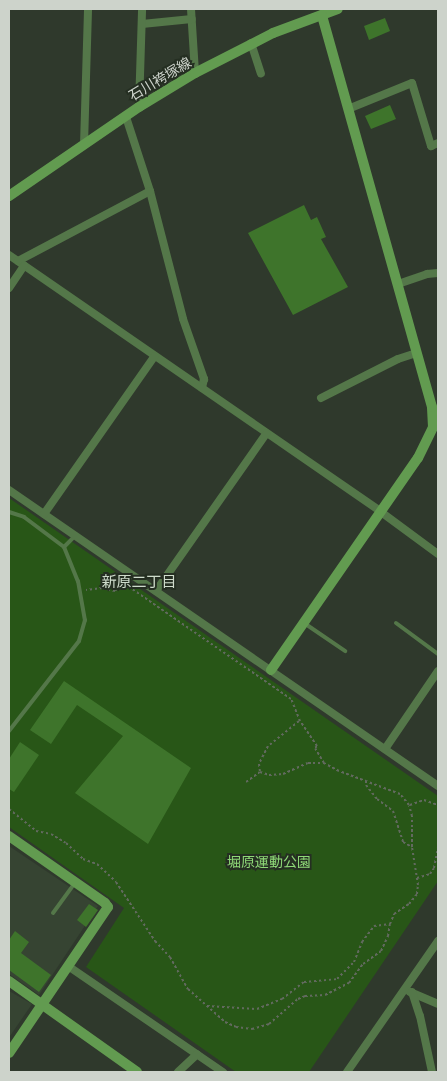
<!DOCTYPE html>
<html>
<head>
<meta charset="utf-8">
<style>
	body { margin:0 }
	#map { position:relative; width:447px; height:1081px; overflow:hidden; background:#2f392c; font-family:"Public Sans","Noto Sans JP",sans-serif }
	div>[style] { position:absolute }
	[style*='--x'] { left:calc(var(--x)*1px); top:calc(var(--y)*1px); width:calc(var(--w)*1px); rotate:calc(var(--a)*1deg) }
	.built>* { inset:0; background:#364432 }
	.green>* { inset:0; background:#285617 }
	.building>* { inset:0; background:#3e742b }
	.path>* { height:2px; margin-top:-1px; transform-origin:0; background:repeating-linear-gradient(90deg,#626a5f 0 2.5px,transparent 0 5px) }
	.lane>* { height:4px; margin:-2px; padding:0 2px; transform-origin:2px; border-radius:2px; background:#547749 }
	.street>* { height:8px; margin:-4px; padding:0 4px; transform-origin:4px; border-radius:4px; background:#547749 }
	.secondary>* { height:10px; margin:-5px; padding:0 5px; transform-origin:5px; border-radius:5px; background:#629b50 }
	span { translate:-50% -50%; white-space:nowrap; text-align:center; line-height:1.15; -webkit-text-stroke:4px #252f22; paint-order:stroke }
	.street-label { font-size:14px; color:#cdd3cb }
	.park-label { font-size:14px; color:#8ed877 }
	.neighbourhood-label { font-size:15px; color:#cedbcb }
	.frame { position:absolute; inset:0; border:10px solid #cdd3cb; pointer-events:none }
</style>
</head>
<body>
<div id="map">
	<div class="built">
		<i style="clip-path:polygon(9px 846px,98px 906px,39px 995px,9px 974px)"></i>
		<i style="clip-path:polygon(9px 991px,32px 1004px,10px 1036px,9px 1035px)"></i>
	</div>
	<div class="green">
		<i style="clip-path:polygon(9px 498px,438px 796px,438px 881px,309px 1072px,236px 1072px,86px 967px,124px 908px,9px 827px)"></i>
	</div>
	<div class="building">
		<i style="clip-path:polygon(385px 18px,390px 31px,369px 40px,364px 26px)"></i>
		<i style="clip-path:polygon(390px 105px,396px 119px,371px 129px,365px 116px)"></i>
		<i style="clip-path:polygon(304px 205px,311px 220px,317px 217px,326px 237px,321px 239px,348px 287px,293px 315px,248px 233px)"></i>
		<i style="clip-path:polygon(64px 681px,191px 768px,148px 844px,75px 793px,123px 736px,77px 705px,51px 744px,30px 730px)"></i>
		<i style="clip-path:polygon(20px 742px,39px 755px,14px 792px,9px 789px,9px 759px)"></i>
		<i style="clip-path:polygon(89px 904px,98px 910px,86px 927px,77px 920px)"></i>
		<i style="clip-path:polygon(15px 931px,29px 942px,21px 953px,51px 975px,39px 992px,9px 970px,9px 940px)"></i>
	</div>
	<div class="path">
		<i style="--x:299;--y:721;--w:40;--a:141"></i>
		<i style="--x:268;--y:746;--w:20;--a:117"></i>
		<i style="--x:259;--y:764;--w:8;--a:83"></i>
		<i style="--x:260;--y:772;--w:9;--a:18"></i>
		<i style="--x:269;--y:775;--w:14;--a:-4"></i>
		<i style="--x:283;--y:774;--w:27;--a:-24"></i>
		<i style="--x:308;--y:763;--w:16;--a:0"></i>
		<i style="--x:366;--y:781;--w:4;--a:90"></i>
		<i style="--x:366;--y:785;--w:18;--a:52"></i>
		<i style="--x:377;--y:799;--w:20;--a:37"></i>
		<i style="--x:393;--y:811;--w:33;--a:72"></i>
		<i style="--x:403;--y:842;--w:10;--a:29"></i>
		<i style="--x:246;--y:782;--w:17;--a:-36"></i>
		<i style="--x:410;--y:805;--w:15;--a:-20"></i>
		<i style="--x:424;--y:800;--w:15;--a:20"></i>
		<i style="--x:9;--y:809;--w:35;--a:39"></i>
		<i style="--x:36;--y:831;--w:15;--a:11"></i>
		<i style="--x:51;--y:834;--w:17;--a:31"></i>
		<i style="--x:66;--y:843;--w:23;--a:43"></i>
		<i style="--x:83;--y:859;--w:15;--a:20"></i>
		<i style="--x:97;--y:864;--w:26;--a:43"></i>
		<i style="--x:116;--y:882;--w:71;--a:56.5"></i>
		<i style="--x:155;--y:941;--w:22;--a:47"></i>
		<i style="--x:170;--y:957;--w:37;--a:61"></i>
		<i style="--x:188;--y:989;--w:50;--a:41.7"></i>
		<i style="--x:225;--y:1022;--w:12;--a:24"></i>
		<i style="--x:236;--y:1027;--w:16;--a:7"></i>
		<i style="--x:252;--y:1029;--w:18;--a:-16"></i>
		<i style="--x:269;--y:1024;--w:38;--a:-41"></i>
		<i style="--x:298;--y:999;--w:8;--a:-23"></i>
		<i style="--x:305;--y:996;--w:20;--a:-3"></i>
		<i style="--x:325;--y:995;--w:27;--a:-27"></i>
		<i style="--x:349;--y:983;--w:24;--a:-54"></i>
		<i style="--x:363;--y:964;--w:22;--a:-36"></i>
		<i style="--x:381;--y:951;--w:17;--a:-65"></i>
		<i style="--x:388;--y:936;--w:12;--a:-81"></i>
		<i style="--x:390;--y:924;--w:11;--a:-68"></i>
		<i style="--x:394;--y:914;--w:18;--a:-34"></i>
		<i style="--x:409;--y:904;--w:13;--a:-51"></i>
		<i style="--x:417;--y:894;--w:9;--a:-84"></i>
		<i style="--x:418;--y:885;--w:38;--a:-99"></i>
		<i style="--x:412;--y:847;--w:31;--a:-90"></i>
		<i style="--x:412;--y:816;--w:11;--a:-105"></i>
		<i style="--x:409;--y:805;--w:14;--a:-129"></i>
		<i style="--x:400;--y:794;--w:65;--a:-159.3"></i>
		<i style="--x:339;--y:771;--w:17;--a:-152"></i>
		<i style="--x:324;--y:763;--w:17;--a:-121"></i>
		<i style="--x:315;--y:748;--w:3;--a:-45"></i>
		<i style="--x:317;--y:746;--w:30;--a:-124"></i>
		<i style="--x:300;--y:721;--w:24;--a:-112"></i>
		<i style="--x:291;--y:699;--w:206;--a:-145.3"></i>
		<i style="--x:122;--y:582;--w:11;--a:128"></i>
		<i style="--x:115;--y:591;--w:13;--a:-167"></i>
		<i style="--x:102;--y:588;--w:16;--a:173"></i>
		<i style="--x:417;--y:878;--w:14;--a:-17"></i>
		<i style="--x:430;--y:874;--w:7;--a:-56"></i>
		<i style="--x:434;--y:868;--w:21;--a:-79"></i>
		<i style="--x:207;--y:1006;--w:50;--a:3.4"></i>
		<i style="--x:257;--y:1009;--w:27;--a:-22"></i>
		<i style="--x:282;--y:999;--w:28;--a:-38"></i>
		<i style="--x:304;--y:982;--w:33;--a:-5"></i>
		<i style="--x:337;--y:979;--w:24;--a:-45"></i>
		<i style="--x:354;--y:962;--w:22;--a:-68"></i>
		<i style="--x:362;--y:942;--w:20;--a:-53"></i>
		<i style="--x:374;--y:926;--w:16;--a:-7"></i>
	</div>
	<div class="lane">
		<i style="--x:9;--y:512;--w:16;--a:18"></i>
		<i style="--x:24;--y:517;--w:50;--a:36.9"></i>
		<i style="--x:64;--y:547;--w:37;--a:68"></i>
		<i style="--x:78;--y:581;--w:40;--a:80"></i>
		<i style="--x:85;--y:620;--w:22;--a:106"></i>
		<i style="--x:79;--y:641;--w:114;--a:127.9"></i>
		<i style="--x:64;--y:547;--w:16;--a:-45"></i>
		<i style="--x:304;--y:623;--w:50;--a:34.3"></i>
		<i style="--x:396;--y:623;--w:52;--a:36.4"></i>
		<i style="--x:53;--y:913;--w:37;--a:-54"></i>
	</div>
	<div class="street">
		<i style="--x:191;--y:9;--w:64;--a:86.4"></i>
		<i style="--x:142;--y:24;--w:50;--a:-5.7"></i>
		<i style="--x:251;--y:43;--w:32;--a:72"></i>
		<i style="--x:139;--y:107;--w:98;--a:-88.2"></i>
		<i style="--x:348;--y:109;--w:69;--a:-22.1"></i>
		<i style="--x:412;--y:83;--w:66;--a:73.2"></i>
		<i style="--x:431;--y:146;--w:8;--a:-23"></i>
		<i style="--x:126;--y:117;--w:78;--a:72"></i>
		<i style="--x:150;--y:191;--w:132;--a:75.5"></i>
		<i style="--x:183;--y:319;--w:64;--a:70.7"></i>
		<i style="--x:204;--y:379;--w:9;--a:103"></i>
		<i style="--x:84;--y:145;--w:136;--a:-88.3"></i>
		<i style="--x:9;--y:255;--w:452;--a:34.6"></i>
		<i style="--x:381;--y:512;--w:71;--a:36.4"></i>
		<i style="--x:18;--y:261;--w:149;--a:-27.9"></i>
		<i style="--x:398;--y:284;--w:31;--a:-19"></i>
		<i style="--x:427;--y:274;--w:11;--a:-5"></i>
		<i style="--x:9;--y:288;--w:27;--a:-56"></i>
		<i style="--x:321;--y:398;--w:86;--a:-26.9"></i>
		<i style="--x:398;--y:359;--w:20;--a:-18"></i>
		<i style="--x:9;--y:490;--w:521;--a:34.6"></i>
		<i style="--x:44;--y:514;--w:192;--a:-55"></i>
		<i style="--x:156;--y:591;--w:192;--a:-55"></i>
		<i style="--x:385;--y:749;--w:94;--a:-55.8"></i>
		<i style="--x:68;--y:966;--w:188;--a:34.4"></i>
		<i style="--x:410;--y:992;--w:30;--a:23"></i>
		<i style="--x:412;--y:992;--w:25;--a:72"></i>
		<i style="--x:420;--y:1016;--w:57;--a:77.9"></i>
		<i style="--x:178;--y:1072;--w:26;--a:-43"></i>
		<i style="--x:347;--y:1072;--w:160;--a:-55.2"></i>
	</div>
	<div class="secondary">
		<i style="--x:9;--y:196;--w:158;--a:-34.4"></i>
		<i style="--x:139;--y:107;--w:66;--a:-31.3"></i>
		<i style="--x:195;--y:73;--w:88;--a:-27.1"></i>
		<i style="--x:273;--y:33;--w:69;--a:-20.3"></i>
		<i style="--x:271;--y:670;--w:258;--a:-55.3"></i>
		<i style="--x:418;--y:458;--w:34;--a:-64"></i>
		<i style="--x:433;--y:427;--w:20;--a:-93"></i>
		<i style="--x:432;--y:407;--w:407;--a:-105.7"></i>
		<i style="--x:9;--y:836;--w:117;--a:34.9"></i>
		<i style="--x:105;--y:903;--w:5;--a:53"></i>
		<i style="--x:108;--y:907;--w:176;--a:124.1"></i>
		<i style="--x:9;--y:981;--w:157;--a:35.4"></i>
	</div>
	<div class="street-label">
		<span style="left:160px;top:79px;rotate:-31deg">石川袴塚線</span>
	</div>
	<div class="park-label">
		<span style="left:269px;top:862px">堀原運動公園</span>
	</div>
	<div class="neighbourhood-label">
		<span style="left:139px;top:582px">新原二丁目</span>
	</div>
	<div class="frame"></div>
</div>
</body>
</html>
